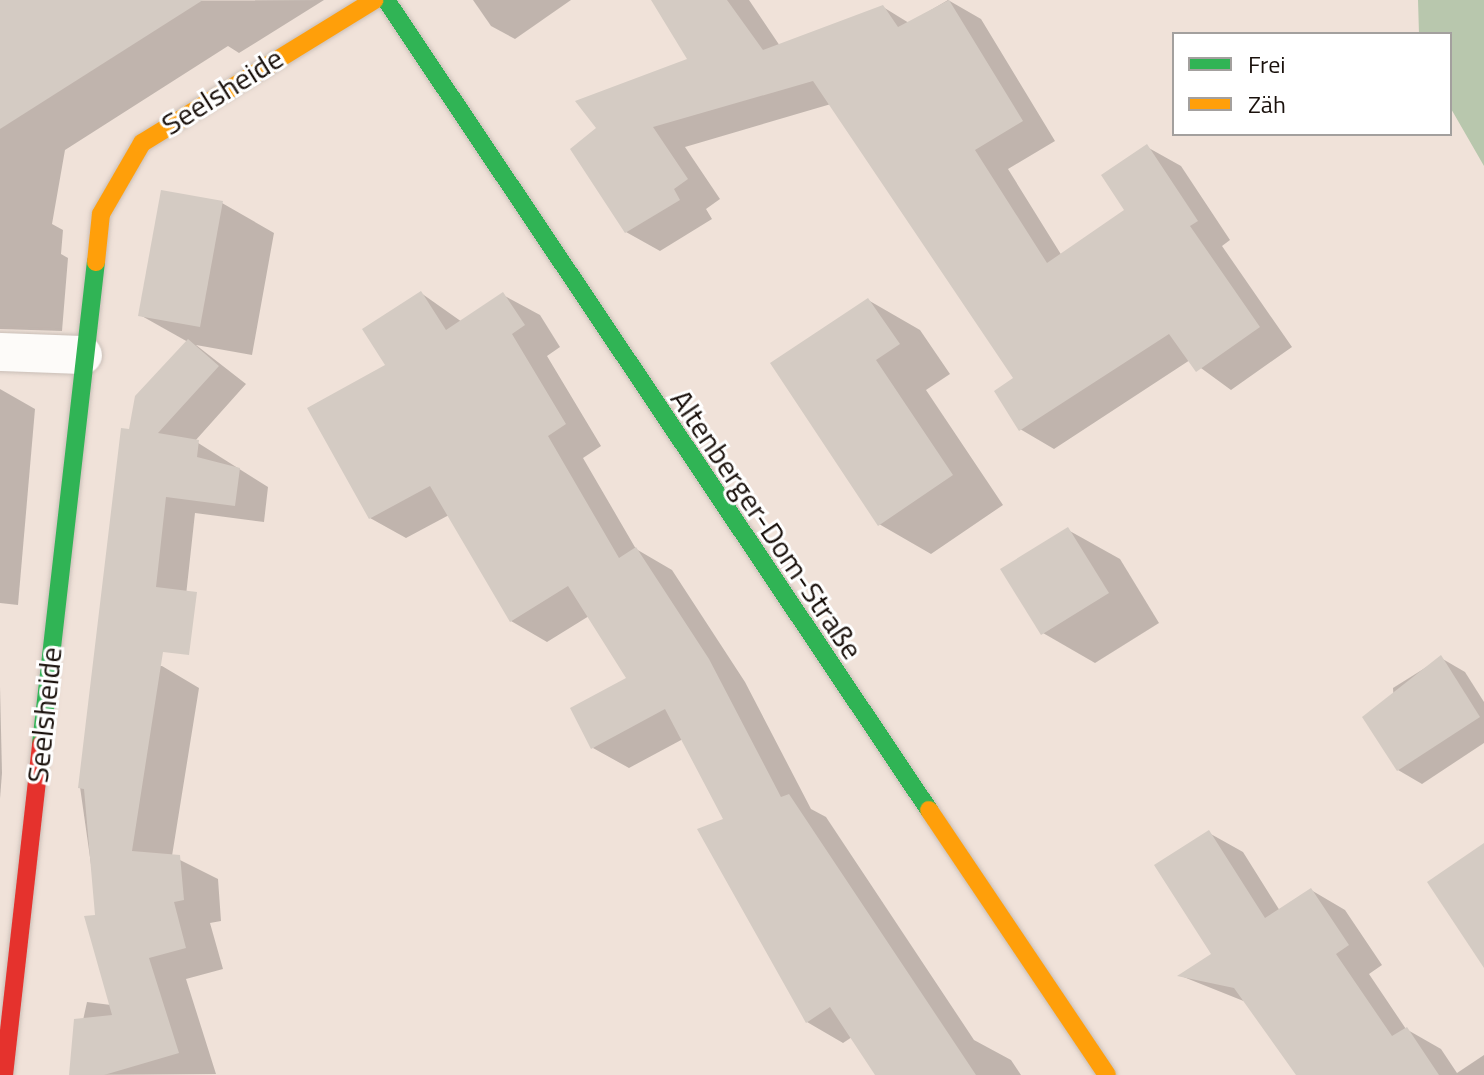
<!DOCTYPE html>
<html>
<head>
<meta charset="utf-8">
<style>
	body { margin:0 }
	#map { position:relative; width:1484px; height:1075px; overflow:hidden; background:#f0e2d9; font-family:"Titillium Web",sans-serif }
	div>[style] { position:absolute }
	[style*='--x'] { left:calc(var(--x)*1px); top:calc(var(--y)*1px); width:calc(var(--w)*1px); rotate:calc(var(--a)*1deg) }
	.forest>* { inset:0; background:#b8c7ad }
	.shadow>* { inset:0; background:#0003 }
	.building>* { inset:0; background:#d4cbc3 }
	.roads { filter:drop-shadow(0 0 2px #c9beb7) drop-shadow(0 0 2px #c9beb7) }
	.street>* { height:38px; margin:-19px; padding:0 19px; transform-origin:19px; border-radius:19px; background:#fdfbf9 }
	.fast>* { height:18px; margin:-9px; padding:0 9px; transform-origin:9px; border-radius:9px; background:#30b455 }
	.slow>* { height:18px; margin:-9px; padding:0 9px; transform-origin:9px; border-radius:9px; background:#ff9f0a }
	.jam>* { height:18px; margin:-9px; padding:0 9px; transform-origin:9px; border-radius:9px; background:#e5322d }
	span { translate:-50% -50%; white-space:nowrap; text-align:center; line-height:1.15; -webkit-text-stroke:6px #fff; paint-order:stroke }
	.street-label { font-size:30px; color:#1a110c }
	.legend { position:absolute; left:1172px; top:32px; width:280px; height:104px; box-sizing:border-box; background:#fff; border:2px solid #a3a09e; margin:0; padding:10px 14px; list-style:none; font-size:24px; color:#1a110c }
	.legend li { display:flex; align-items:center; gap:16px; height:40px }
	.legend b { width:40px; border:2px solid #a3a09e }
</style>
</head>
<body>
<div id="map">
	<div class="forest">
		<i style="clip-path:polygon(1418px 0,1484px 0,1484px 166px,1450px 107px,1450px 34px,1419px 34px)"></i>
	</div>
	<div class="shadow">
		<i style="clip-path:polygon(324px 0,239px 53px,228px 46px,65px 150px,52px 224px,63px 230px,61px 254px,68px 258px,62px 331px,0 329px,0 1px)"></i>
		<i style="clip-path:polygon(473px 0,571px 0,515px 39px,491px 26px)"></i>
		<i style="clip-path:polygon(653px 0,749px 0,780px 46px,883px 7px,909px 23px,948px 0,981px 19px,1055px 141px,1008px 169px,1062px 256px,1127px 210px,1147px 147px,1181px 166px,1230px 240px,1222px 246px,1292px 347px,1231px 390px,1190px 360px,1054px 449px,1020px 429px,1016px 379px,831px 104px,685px 147px,720px 199px,706px 209px,712px 219px,660px 251px,626px 232px,572px 149px,690px 60px)"></i>
		<i style="clip-path:polygon(222px 203px,274px 233px,252px 355px,196px 345px,246px 384px,195px 441px,268px 487px,264px 522px,195px 513px,183px 623px,103px 599px,130px 431px,188px 342px,140px 315px)"></i>
		<i style="clip-path:polygon(421px 293px,462px 322px,503px 295px,540px 315px,560px 347px,547px 356px,601px 446px,583px 458px,636px 549px,672px 570px,745px 682px,811px 809px,826px 817px,974px 1040px,1011px 1060px,1021px 1075px,897px 1075px,852px 1037px,843px 1043px,807px 1022px,725px 820px,683px 739px,629px 768px,593px 748px,629px 679px,589px 616px,547px 642px,511px 621px,449px 515px,406px 538px,370px 518px,388px 366px)"></i>
		<i style="clip-path:polygon(868px 300px,920px 330px,950px 374px,926px 390px,1003px 505px,931px 554px,879px 524px)"></i>
		<i style="clip-path:polygon(0 389px,35px 409px,18px 605px,0 603px)"></i>
		<i style="clip-path:polygon(1068px 530px,1120px 559px,1159px 623px,1095px 663px,1043px 633px)"></i>
		<i style="clip-path:polygon(1441px 658px,1465px 672px,1484px 702px,1484px 743px,1422px 784px,1398px 770px,1393px 688px)"></i>
		<i style="clip-path:polygon(95px 664px,162px 666px,199px 688px,172px 856px,218px 879px,221px 921px,210px 923px,223px 969px,186px 979px,216px 1074px,71px 1075px,87px 1002px,111px 1005px,80px 787px)"></i>
		<i style="clip-path:polygon(0 686px,2px 773px,0 799px)"></i>
		<i style="clip-path:polygon(1209px 833px,1243px 852px,1280px 911px,1311px 890px,1345px 910px,1382px 965px,1369px 974px,1406px 1029px,1441px 1049px,1457px 1073px,1484px 1055px,1484px 1075px,1297px 1075px,1246px 1002px,1181px 976px,1214px 954px)"></i>
	</div>
	<div class="building">
		<i style="clip-path:polygon(0 0,203px 0,0 129px)"></i>
		<i style="clip-path:polygon(651px 0,727px 0,763px 50px,883px 5px,898px 27px,949px 0,1023px 121px,975px 150px,1047px 263px,1124px 210px,1101px 175px,1147px 144px,1198px 221px,1190px 226px,1260px 327px,1196px 372px,1169px 334px,1019px 431px,994px 391px,1013px 378px,813px 81px,653px 127px,688px 179px,674px 189px,680px 200px,625px 233px,570px 149px,596px 128px,575px 101px,687px 59px)"></i>
		<i style="clip-path:polygon(161px 190px,223px 201px,200px 327px,138px 316px)"></i>
		<i style="clip-path:polygon(421px 291px,446px 330px,503px 292px,525px 325px,512px 334px,566px 424px,548px 436px,619px 558px,636px 547px,709px 659px,781px 797px,789px 794px,976px 1075px,875px 1075px,830px 1007px,806px 1023px,697px 829px,723px 819px,665px 709px,591px 749px,570px 708px,626px 678px,568px 586px,510px 622px,430px 486px,369px 519px,307px 408px,385px 365px,362px 329px)"></i>
		<i style="clip-path:polygon(868px 298px,900px 344px,876px 360px,953px 475px,878px 526px,770px 363px)"></i>
		<i style="clip-path:polygon(188px 339px,219px 366px,158px 433px,199px 440px,197px 457px,240px 468px,235px 506px,166px 497px,156px 587px,197px 592px,189px 655px,163px 652px,132px 851px,180px 855px,184px 900px,174px 902px,186px 948px,149px 958px,179px 1053px,104px 1075px,69px 1075px,74px 1019px,112px 1015px,84px 916px,95px 915px,84px 789px,78px 788px,121px 428px,129px 429px,135px 396px)"></i>
		<i style="clip-path:polygon(1068px 527px,1109px 593px,1041px 635px,1000px 569px)"></i>
		<i style="clip-path:polygon(1441px 655px,1480px 717px,1397px 771px,1362px 717px)"></i>
		<i style="clip-path:polygon(1209px 830px,1265px 918px,1311px 888px,1349px 945px,1336px 954px,1392px 1036px,1407px 1027px,1439px 1075px,1296px 1075px,1234px 988px,1177px 976px,1211px 954px,1154px 865px)"></i>
		<i style="clip-path:polygon(1484px 843px,1484px 968px,1427px 882px)"></i>
	</div>
	<div class="roads">
		<div class="street">
			<i style="--x:0;--y:352;--w:83;--a:2.1"></i>
		</div>
		<div class="fast">
			<i style="--x:386;--y:0;--w:975;--a:56.16"></i>
			<i style="--x:41;--y:744;--w:485;--a:-83.5"></i>
		</div>
		<div class="slow">
			<i style="--x:96;--y:262;--w:48;--a:-84.1"></i>
			<i style="--x:101;--y:214;--w:82;--a:-60"></i>
			<i style="--x:142;--y:143;--w:273;--a:-31.6"></i>
			<i style="--x:929;--y:810;--w:319;--a:56.1"></i>
		</div>
		<div class="jam">
			<i style="--x:4;--y:1075;--w:333;--a:-83.6"></i>
		</div>
	</div>
	<div class="street-label">
		<span style="left:222px;top:91px;rotate:-32deg">Seelsheide</span>
		<span style="left:767px;top:524px;rotate:56deg">Altenberger-Dom-Straße</span>
		<span style="left:44px;top:715px;rotate:-84deg">Seelsheide</span>
	</div>
	<ul class="legend">
	<li><b style="height:10px;background:#30b455"></b>Frei</li>
	<li><b style="height:10px;background:#ff9f0a"></b>Zäh</li>
	</ul>
</div>
</body>
</html>
